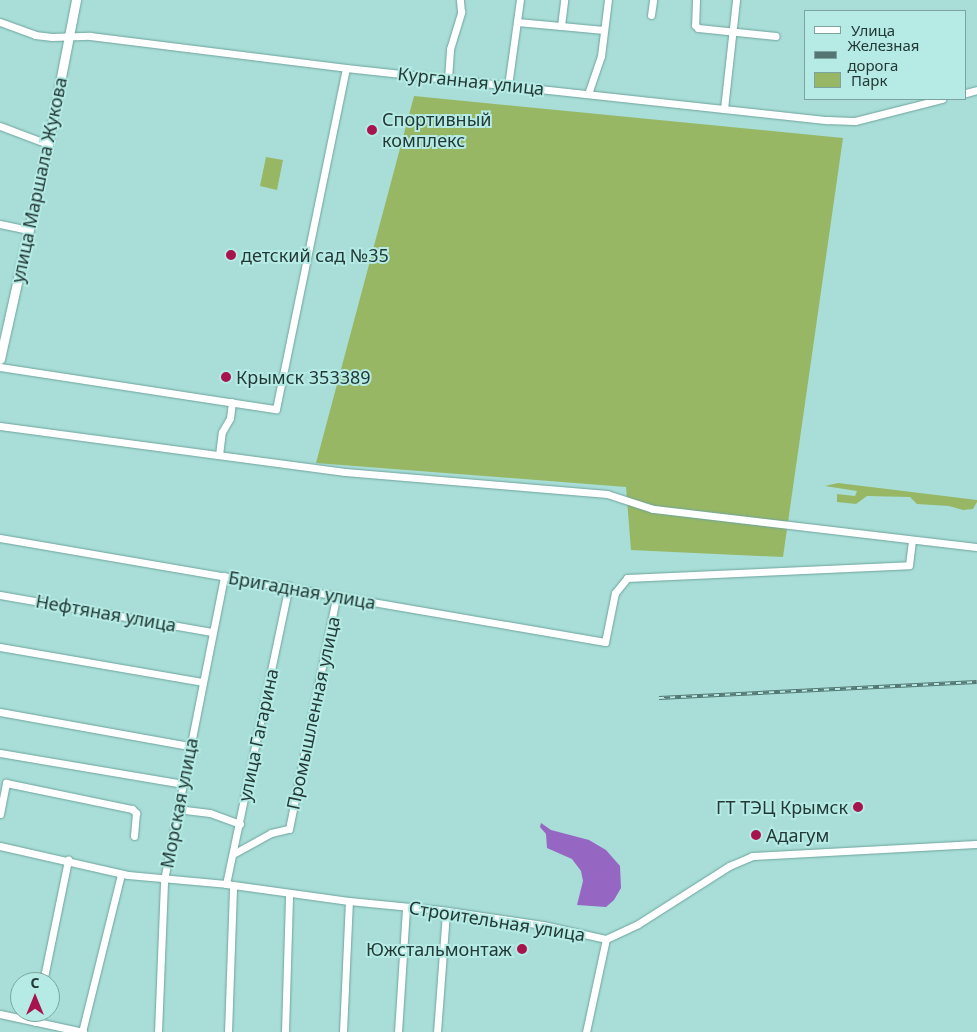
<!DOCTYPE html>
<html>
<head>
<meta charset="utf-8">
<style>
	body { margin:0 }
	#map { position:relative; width:977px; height:1032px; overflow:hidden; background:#a8ded7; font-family:"Noto Sans",sans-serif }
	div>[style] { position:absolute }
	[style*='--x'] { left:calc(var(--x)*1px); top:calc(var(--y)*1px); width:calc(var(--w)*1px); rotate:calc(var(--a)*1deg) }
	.green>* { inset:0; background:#97b764 }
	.water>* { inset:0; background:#9566c2 }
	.roads { filter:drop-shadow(0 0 1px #6fa39d) drop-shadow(0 0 1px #6fa39d) }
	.minor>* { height:7px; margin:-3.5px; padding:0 3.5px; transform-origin:3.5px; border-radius:3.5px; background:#fff }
	.major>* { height:9px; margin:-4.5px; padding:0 4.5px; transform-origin:4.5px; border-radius:4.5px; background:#fff }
	.rail>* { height:4px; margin-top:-2px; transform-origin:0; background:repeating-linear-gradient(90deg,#b5ebe4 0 5.5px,#547672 0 11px); box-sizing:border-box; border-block:1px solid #547672 }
	.dots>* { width:14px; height:14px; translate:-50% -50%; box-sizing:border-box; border:2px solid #b5ebe4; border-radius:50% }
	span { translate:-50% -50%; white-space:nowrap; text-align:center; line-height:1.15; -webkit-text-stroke:4px #b5ebe4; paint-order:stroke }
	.street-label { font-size:18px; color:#233936 }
	.poi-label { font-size:18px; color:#233936 }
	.left { translate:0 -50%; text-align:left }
	.right { translate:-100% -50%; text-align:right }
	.legend { position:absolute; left:804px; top:10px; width:162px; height:90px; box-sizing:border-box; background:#b5ebe4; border:1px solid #7ba49e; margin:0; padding:6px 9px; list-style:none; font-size:15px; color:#233936 }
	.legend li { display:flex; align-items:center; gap:10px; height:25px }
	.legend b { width:25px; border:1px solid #7ba49e }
	.north { position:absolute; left:10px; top:972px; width:50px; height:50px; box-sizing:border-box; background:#b5ebe4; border:1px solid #7ba49e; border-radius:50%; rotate:0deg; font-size:14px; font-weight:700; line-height:20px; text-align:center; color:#233936 }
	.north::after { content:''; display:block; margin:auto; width:18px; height:22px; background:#a7134c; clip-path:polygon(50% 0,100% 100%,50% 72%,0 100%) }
</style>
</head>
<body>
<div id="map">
	<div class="green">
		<i style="clip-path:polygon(414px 96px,843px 138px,783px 557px,631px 550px,626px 487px,316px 463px)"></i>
		<i style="clip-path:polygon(266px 157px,283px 160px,277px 190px,260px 186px)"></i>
		<i style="clip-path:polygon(838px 483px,977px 500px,977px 502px,973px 509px,963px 510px,949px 506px,917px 504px,910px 497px,867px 496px,856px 504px,837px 502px,837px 494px,855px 496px,857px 491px,825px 486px)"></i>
	</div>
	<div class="water">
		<i style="clip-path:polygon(541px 823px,551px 830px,589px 840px,606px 850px,620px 866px,621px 888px,614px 900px,606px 907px,577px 905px,583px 881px,581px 871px,572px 859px,547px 848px,546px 834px,540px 827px)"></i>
	</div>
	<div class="roads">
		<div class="minor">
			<i style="--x:696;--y:0;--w:25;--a:92"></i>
			<i style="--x:695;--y:25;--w:4;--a:45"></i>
			<i style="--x:698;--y:28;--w:78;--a:5.9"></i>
			<i style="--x:651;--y:15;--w:15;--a:-82"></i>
			<i style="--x:0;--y:22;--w:37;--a:20"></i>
			<i style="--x:35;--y:35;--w:17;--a:7"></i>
			<i style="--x:52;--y:37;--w:38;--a:-2"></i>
			<i style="--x:90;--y:36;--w:258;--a:7.1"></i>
			<i style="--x:346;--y:68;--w:484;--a:6.2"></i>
			<i style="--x:827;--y:120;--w:28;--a:2"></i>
			<i style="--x:855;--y:121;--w:90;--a:-14.2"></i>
			<i style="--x:517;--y:22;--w:44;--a:5.2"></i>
			<i style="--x:561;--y:26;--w:26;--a:-83"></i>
			<i style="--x:561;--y:26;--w:43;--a:5.3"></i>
			<i style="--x:448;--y:79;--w:30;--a:-86"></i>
			<i style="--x:450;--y:49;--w:39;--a:-73"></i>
			<i style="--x:461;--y:12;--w:12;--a:-95"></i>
			<i style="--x:508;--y:86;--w:87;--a:-82.1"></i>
			<i style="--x:966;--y:93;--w:11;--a:-15"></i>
			<i style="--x:588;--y:94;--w:40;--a:-71.1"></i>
			<i style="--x:601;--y:56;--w:56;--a:-82.9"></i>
			<i style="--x:724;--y:109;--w:110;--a:-83.7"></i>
			<i style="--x:0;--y:126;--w:51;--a:20.6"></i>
			<i style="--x:0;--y:224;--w:29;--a:12"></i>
			<i style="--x:0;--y:367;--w:279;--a:8.7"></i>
			<i style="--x:276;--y:409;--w:348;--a:-78.4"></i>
			<i style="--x:0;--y:426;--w:348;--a:7.6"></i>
			<i style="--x:345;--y:472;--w:263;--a:4.8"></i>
			<i style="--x:607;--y:494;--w:48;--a:18.1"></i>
			<i style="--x:653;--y:509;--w:326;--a:6.7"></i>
			<i style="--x:219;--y:455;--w:23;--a:-83"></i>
			<i style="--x:222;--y:432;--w:16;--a:-60"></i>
			<i style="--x:230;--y:418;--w:16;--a:-83"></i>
			<i style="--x:0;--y:538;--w:614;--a:9.75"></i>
			<i style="--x:605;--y:642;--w:50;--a:-78.5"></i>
			<i style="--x:615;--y:593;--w:19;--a:-51"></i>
			<i style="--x:627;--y:578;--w:282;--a:-2.6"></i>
			<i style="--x:909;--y:565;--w:25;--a:-83"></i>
			<i style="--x:0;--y:595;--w:215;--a:9.9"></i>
			<i style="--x:0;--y:647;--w:205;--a:9.8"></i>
			<i style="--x:0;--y:712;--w:192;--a:10.2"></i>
			<i style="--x:0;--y:753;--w:186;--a:9.6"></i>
			<i style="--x:177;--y:809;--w:33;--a:7"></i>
			<i style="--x:210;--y:813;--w:32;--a:20"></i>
			<i style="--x:0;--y:814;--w:32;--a:-79"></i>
			<i style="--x:6;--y:783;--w:129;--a:11.7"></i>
			<i style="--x:132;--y:809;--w:6;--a:45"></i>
			<i style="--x:136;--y:813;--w:23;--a:95"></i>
			<i style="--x:0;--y:846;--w:131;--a:12.8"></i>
			<i style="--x:128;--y:875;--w:98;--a:5.2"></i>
			<i style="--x:226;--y:884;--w:124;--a:7.9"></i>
			<i style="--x:349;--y:901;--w:92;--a:5.6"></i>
			<i style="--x:441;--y:910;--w:103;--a:8.4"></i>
			<i style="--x:543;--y:925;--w:65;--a:12.5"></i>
			<i style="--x:606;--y:939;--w:35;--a:-25"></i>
			<i style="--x:638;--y:924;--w:108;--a:-32.5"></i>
			<i style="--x:729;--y:866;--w:25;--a:-23"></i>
			<i style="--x:752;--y:856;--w:225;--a:-3.1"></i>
			<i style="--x:233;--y:854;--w:43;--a:-28.9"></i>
			<i style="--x:271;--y:833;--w:18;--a:-13"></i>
			<i style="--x:289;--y:829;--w:237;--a:-78.5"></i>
			<i style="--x:226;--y:884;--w:305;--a:-78.1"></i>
			<i style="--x:43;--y:982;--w:125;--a:-78.4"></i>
			<i style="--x:0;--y:1014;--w:85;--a:12.2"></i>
			<i style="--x:35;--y:1022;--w:10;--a:-79"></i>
			<i style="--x:82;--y:1032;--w:163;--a:-76.1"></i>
			<i style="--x:158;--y:1032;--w:152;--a:-87.7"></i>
			<i style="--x:164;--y:880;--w:310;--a:-78.8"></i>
			<i style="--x:228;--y:1032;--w:146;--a:-88"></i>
			<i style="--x:285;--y:1032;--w:138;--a:-88.3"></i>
			<i style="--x:343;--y:1032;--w:131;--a:-87.4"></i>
			<i style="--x:398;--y:1032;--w:125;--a:-86.3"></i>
			<i style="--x:437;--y:1032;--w:120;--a:-85.7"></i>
			<i style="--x:586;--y:1032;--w:95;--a:-77.9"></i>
		</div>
		<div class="major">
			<i style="--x:0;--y:359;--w:220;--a:-77.4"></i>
			<i style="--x:48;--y:144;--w:147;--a:-79"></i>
		</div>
	</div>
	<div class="rail">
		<i style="--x:659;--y:698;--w:318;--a:-2.9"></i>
	</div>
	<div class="dots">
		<i style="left:372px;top:130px;background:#a7134c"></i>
		<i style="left:231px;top:255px;background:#a7134c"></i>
		<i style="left:226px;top:377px;background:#a7134c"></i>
		<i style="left:858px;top:807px;background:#a7134c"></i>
		<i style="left:756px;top:835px;background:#a7134c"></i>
		<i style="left:522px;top:949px;background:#a7134c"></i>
	</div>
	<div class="street-label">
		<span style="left:471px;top:81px;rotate:6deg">Курганная улица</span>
		<span style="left:39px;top:180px;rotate:-78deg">улица Маршала Жукова</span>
		<span style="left:302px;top:590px;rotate:10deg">Бригадная улица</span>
		<span style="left:106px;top:613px;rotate:10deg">Нефтяная улица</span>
		<span style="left:313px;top:713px;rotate:-78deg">Промышленная улица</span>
		<span style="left:258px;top:735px;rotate:-78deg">улица Гагарина</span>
		<span style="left:179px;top:803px;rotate:-79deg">Морская улица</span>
		<span style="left:497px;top:921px;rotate:9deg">Строительная улица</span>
	</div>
	<div class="poi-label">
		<span class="left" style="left:382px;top:130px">Спортивный<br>комплекс</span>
		<span class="left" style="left:241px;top:255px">детский сад №35</span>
		<span class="left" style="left:236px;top:377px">Крымск 353389</span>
		<span class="right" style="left:848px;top:807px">ГТ ТЭЦ Крымск</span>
		<span class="left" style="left:766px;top:835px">Адагум</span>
		<span class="right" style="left:512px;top:949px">Южстальмонтаж</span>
	</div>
	<ul class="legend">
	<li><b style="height:6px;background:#fff"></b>Улица</li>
	<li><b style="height:6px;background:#547672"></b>Железная дорога</li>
	<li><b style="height:14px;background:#97b764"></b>Парк</li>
	</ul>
	<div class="north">С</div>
</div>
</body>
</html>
